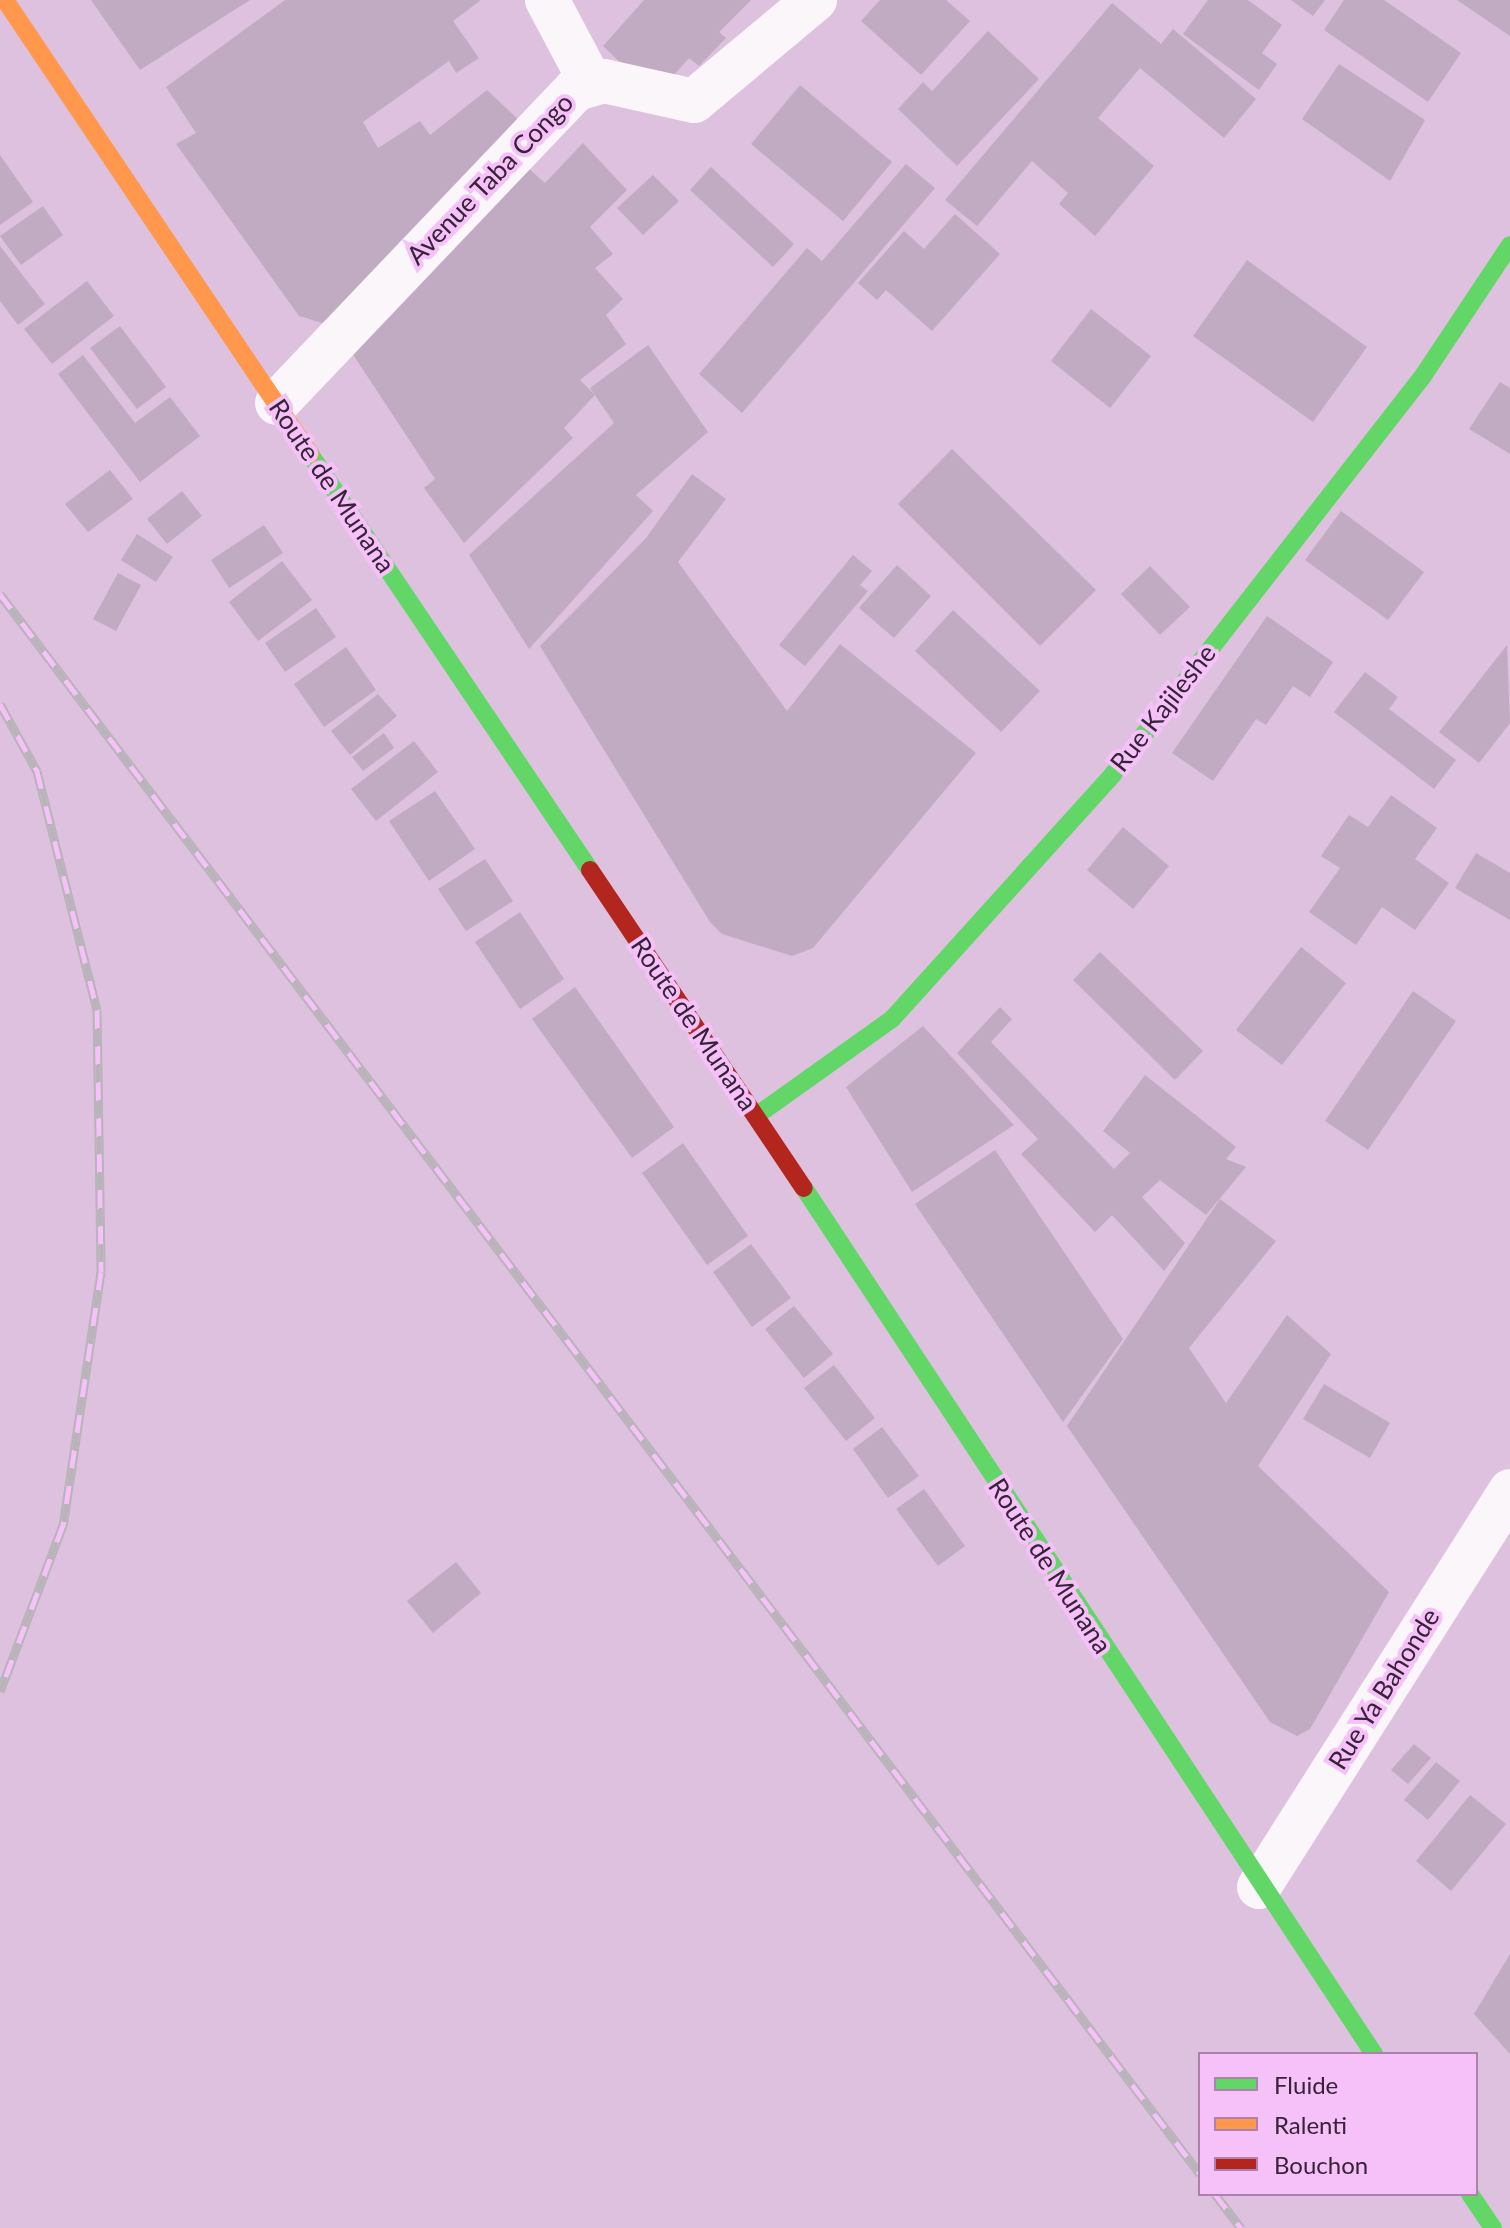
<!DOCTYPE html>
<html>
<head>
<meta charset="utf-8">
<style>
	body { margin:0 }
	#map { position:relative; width:1510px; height:2228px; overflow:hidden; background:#ddc1de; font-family:Lato,sans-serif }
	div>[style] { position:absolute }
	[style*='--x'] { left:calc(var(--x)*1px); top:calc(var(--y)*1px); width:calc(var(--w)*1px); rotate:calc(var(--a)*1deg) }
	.building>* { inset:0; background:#c1abc2 }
	.street>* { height:44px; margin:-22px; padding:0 22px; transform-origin:22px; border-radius:22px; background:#faf6fa }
	.fast>* { height:18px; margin:-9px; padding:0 9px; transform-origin:9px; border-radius:9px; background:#63d668 }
	.slow>* { height:18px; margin:-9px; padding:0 9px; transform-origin:9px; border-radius:9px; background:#ff974d }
	.jam>* { height:18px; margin:-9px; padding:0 9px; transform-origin:9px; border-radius:9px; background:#b3261e }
	.rail>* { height:9px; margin-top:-4.5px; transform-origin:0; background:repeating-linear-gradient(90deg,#f6c1f8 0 18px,#b9b3ba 0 36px); box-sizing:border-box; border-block:2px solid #b9b3ba }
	span { translate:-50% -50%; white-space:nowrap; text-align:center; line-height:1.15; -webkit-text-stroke:8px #f6c1f8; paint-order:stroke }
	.street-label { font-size:26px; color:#372338 }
	.legend { position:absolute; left:1198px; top:2052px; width:280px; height:144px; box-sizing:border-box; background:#f6c1f8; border:2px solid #aa82ab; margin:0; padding:10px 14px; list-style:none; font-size:24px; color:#372338 }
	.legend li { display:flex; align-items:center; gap:16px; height:40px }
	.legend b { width:40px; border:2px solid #aa82ab }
</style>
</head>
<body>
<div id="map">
	<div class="building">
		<i style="clip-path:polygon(91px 0,250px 0,140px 70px)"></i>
		<i style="clip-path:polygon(285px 0,481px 0,453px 21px,479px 58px,456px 73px,449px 61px,363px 122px,378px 148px,420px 121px,430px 135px,487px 90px,523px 124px,349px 307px,322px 323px,299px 316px,176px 144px,196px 133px,166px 87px)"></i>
		<i style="clip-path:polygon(644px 0,751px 0,719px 32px,726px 38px,699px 66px,689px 58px,664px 86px,631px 73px,603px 46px)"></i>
		<i style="clip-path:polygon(880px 0,946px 0,970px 21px,921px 75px,861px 21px)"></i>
		<i style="clip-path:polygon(1208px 0,1248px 0,1282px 25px,1262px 53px,1277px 64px,1259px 90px,1183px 34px)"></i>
		<i style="clip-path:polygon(1291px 0,1325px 0,1313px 16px)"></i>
		<i style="clip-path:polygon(1344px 0,1384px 0,1461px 53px,1428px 102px,1324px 30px)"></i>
		<i style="clip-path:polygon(1457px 0,1510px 0,1510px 36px)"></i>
		<i style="clip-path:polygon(1112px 3px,1161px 44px,1173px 29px,1256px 99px,1224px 138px,1140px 68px,1098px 118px,1154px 166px,1095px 236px,1059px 204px,1068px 193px,1032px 161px,977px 226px,945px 200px)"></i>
		<i style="clip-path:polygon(988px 31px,1039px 79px,957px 166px,898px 109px,923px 82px,932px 91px)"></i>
		<i style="clip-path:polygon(1339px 64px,1425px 120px,1390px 181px,1302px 119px)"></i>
		<i style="clip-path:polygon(800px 85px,892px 162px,843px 221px,751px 144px)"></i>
		<i style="clip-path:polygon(583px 143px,627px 190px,590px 227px,613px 254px,595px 268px,623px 299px,606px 315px,626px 344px,580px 380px,595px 395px,564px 428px,573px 438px,464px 543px,424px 488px,435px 479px,352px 353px,527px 167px,545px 183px)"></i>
		<i style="clip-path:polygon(0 155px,33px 202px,0 225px)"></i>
		<i style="clip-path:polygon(906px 164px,935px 188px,742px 413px,699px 374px,807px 248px,822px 261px)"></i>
		<i style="clip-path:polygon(711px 167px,794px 244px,773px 267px,690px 190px)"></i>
		<i style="clip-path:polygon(653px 175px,679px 201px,643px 235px,617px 208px)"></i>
		<i style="clip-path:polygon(43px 206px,63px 235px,21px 265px,0 236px)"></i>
		<i style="clip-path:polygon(955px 214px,1000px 254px,932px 331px,886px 290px,877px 300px,858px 283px,904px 231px,924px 249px)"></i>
		<i style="clip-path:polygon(0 246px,45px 304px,18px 325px,0 301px)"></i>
		<i style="clip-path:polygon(1247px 260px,1367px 347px,1313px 422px,1193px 336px)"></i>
		<i style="clip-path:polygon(87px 281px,114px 316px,52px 364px,24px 329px)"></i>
		<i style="clip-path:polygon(1091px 309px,1151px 356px,1110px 408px,1051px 361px)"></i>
		<i style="clip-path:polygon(120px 326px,166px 387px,137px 409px,90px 348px)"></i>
		<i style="clip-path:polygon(648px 345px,708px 432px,636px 495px,653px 511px,529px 649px,469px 555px,614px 423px,590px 388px)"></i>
		<i style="clip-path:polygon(83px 355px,135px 423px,170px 397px,200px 436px,140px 482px,58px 374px)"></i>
		<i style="clip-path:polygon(1500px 382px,1510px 388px,1510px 454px,1469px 429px)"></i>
		<i style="clip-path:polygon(952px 449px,1096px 590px,1040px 646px,898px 504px)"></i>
		<i style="clip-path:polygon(110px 470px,133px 499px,88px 532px,65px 504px)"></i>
		<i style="clip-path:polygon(692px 474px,726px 499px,678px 562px,787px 711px,840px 644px,976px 753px,813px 948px,792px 956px,722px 934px,710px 922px,540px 646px,646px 538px)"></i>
		<i style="clip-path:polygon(182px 491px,202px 516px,167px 544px,147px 519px)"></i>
		<i style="clip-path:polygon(1341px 511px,1424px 572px,1388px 620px,1305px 560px)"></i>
		<i style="clip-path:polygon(264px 525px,283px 553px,229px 588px,211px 560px)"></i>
		<i style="clip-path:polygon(137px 534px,173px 557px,156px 582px,121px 560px)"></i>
		<i style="clip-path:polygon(853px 555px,872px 571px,860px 585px,868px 591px,805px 666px,779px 645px)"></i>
		<i style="clip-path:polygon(282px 561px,312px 600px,258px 641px,229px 602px)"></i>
		<i style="clip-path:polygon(897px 565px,931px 596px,894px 638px,859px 608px)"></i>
		<i style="clip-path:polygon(1150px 566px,1190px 607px,1160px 635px,1121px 594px)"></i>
		<i style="clip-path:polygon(118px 573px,141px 585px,116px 631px,93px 619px)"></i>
		<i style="clip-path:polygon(316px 608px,336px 637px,285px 672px,265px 643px)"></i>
		<i style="clip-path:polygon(953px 610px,1040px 691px,1001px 732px,915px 651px)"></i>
		<i style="clip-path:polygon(1267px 616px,1333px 662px,1310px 697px,1293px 686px,1266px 725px,1256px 719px,1213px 781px,1172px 753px)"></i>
		<i style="clip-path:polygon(1507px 645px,1510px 723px,1479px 763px,1439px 732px)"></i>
		<i style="clip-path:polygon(346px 647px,376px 690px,324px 727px,294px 684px)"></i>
		<i style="clip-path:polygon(1365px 672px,1398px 697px,1389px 709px,1456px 760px,1434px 789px,1334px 712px)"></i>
		<i style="clip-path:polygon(378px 694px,397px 716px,350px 755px,331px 731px)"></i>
		<i style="clip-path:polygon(384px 733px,394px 748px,363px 771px,352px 757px)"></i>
		<i style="clip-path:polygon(414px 741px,438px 772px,376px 821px,351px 789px)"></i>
		<i style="clip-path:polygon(435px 791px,475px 849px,429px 881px,389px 821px)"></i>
		<i style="clip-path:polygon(1391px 795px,1437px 828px,1415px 859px,1449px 883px,1415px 930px,1382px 907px,1356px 945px,1309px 912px,1340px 868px,1321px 856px,1349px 815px,1368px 827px)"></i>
		<i style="clip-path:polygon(1123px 827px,1169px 866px,1133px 909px,1087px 870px)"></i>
		<i style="clip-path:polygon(1476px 853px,1510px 873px,1510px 920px,1455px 888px)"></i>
		<i style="clip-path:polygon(485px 859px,513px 901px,466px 931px,438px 889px)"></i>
		<i style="clip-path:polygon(520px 912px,564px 979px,520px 1009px,475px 942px)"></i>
		<i style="clip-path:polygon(1301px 947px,1346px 983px,1282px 1065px,1236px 1030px)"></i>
		<i style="clip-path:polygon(1100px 952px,1203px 1051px,1175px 1080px,1073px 980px)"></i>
		<i style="clip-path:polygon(575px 987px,674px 1127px,632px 1158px,532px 1019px)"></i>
		<i style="clip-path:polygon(1413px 991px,1456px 1021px,1368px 1150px,1325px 1121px)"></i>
		<i style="clip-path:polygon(1000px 1007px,1012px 1019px,991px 1042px,1114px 1169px,1130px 1153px,1103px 1131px,1145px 1075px,1236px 1147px,1226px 1159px,1246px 1167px,1206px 1215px,1160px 1180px,1142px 1197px,1185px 1243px,1164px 1271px,1112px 1215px,1095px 1232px,1021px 1154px,1038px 1139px,957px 1053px)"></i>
		<i style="clip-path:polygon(923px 1026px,1014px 1125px,912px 1192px,846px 1087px)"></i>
		<i style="clip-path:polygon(683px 1143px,748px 1236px,707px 1265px,642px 1173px)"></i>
		<i style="clip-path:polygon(995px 1150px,1123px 1339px,1063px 1422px,915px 1204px)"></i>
		<i style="clip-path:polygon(1220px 1199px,1276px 1241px,1189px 1348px,1226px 1403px,1287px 1315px,1331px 1354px,1258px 1466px,1389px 1592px,1310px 1729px,1297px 1736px,1270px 1722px,1067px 1426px)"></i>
		<i style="clip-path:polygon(751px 1244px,791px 1298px,752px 1327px,713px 1272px)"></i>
		<i style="clip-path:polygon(794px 1306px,833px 1354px,804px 1378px,765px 1329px)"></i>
		<i style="clip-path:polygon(834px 1365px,875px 1418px,846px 1441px,804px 1388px)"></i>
		<i style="clip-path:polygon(1324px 1384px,1390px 1423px,1370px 1458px,1303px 1419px)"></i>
		<i style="clip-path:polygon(882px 1427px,919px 1476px,888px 1498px,853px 1449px)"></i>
		<i style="clip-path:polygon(924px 1489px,965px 1546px,938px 1566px,896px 1509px)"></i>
		<i style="clip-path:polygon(456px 1562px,481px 1593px,433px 1633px,407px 1601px)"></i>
		<i style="clip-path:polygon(1414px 1744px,1431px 1758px,1408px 1784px,1391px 1770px)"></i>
		<i style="clip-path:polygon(1436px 1762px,1460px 1781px,1428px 1820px,1404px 1800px)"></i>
		<i style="clip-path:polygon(1470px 1795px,1506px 1824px,1451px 1891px,1416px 1861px)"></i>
		<i style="clip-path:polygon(1510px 1954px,1510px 2054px,1474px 2014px)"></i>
	</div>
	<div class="street">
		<i style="--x:547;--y:0;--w:92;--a:62"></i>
		<i style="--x:277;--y:403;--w:434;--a:-46.4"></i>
		<i style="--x:576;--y:89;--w:29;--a:-16"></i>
		<i style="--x:604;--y:81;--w:92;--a:12.5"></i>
		<i style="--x:694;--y:101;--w:158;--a:-39.9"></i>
		<i style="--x:1259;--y:1887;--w:469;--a:-57.6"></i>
	</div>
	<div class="fast">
		<i style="--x:310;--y:454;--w:501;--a:56.06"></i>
		<i style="--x:756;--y:1116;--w:167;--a:-35.5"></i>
		<i style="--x:892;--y:1019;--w:330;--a:-47.9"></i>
		<i style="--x:1113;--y:774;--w:504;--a:-52.09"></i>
		<i style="--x:1423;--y:376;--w:157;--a:-56.4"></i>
		<i style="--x:804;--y:1188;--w:1037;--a:56.65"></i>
		<i style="--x:1470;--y:2194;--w:41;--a:55.9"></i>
	</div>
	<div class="slow">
		<i style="--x:5;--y:0;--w:547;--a:56.11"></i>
	</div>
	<div class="jam">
		<i style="--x:590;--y:870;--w:383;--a:56.1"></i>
	</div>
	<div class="rail">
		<i style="--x:0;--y:594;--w:1984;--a:52.78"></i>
		<i style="--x:0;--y:704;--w:77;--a:61.1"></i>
		<i style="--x:37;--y:771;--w:246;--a:75.9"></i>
		<i style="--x:97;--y:1010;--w:262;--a:89.1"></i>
		<i style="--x:101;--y:1272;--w:256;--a:98.5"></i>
		<i style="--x:63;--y:1525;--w:178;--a:110.7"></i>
		<i style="--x:1215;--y:2194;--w:43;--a:52.6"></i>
	</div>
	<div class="street-label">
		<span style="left:490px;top:179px;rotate:-46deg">Avenue Taba Congo</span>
		<span style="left:332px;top:486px;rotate:56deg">Route de Munana</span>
		<span style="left:1163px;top:708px;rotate:-52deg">Rue Kajileshe</span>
		<span style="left:694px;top:1024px;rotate:56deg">Route de Munana</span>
		<span style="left:1050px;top:1566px;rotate:57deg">Route de Munana</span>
		<span style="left:1384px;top:1689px;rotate:-58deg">Rue Ya Bahonde</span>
	</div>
	<ul class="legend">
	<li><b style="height:10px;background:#63d668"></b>Fluide</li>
	<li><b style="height:10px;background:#ff974d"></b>Ralenti</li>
	<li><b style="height:10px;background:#b3261e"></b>Bouchon</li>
	</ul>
</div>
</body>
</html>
